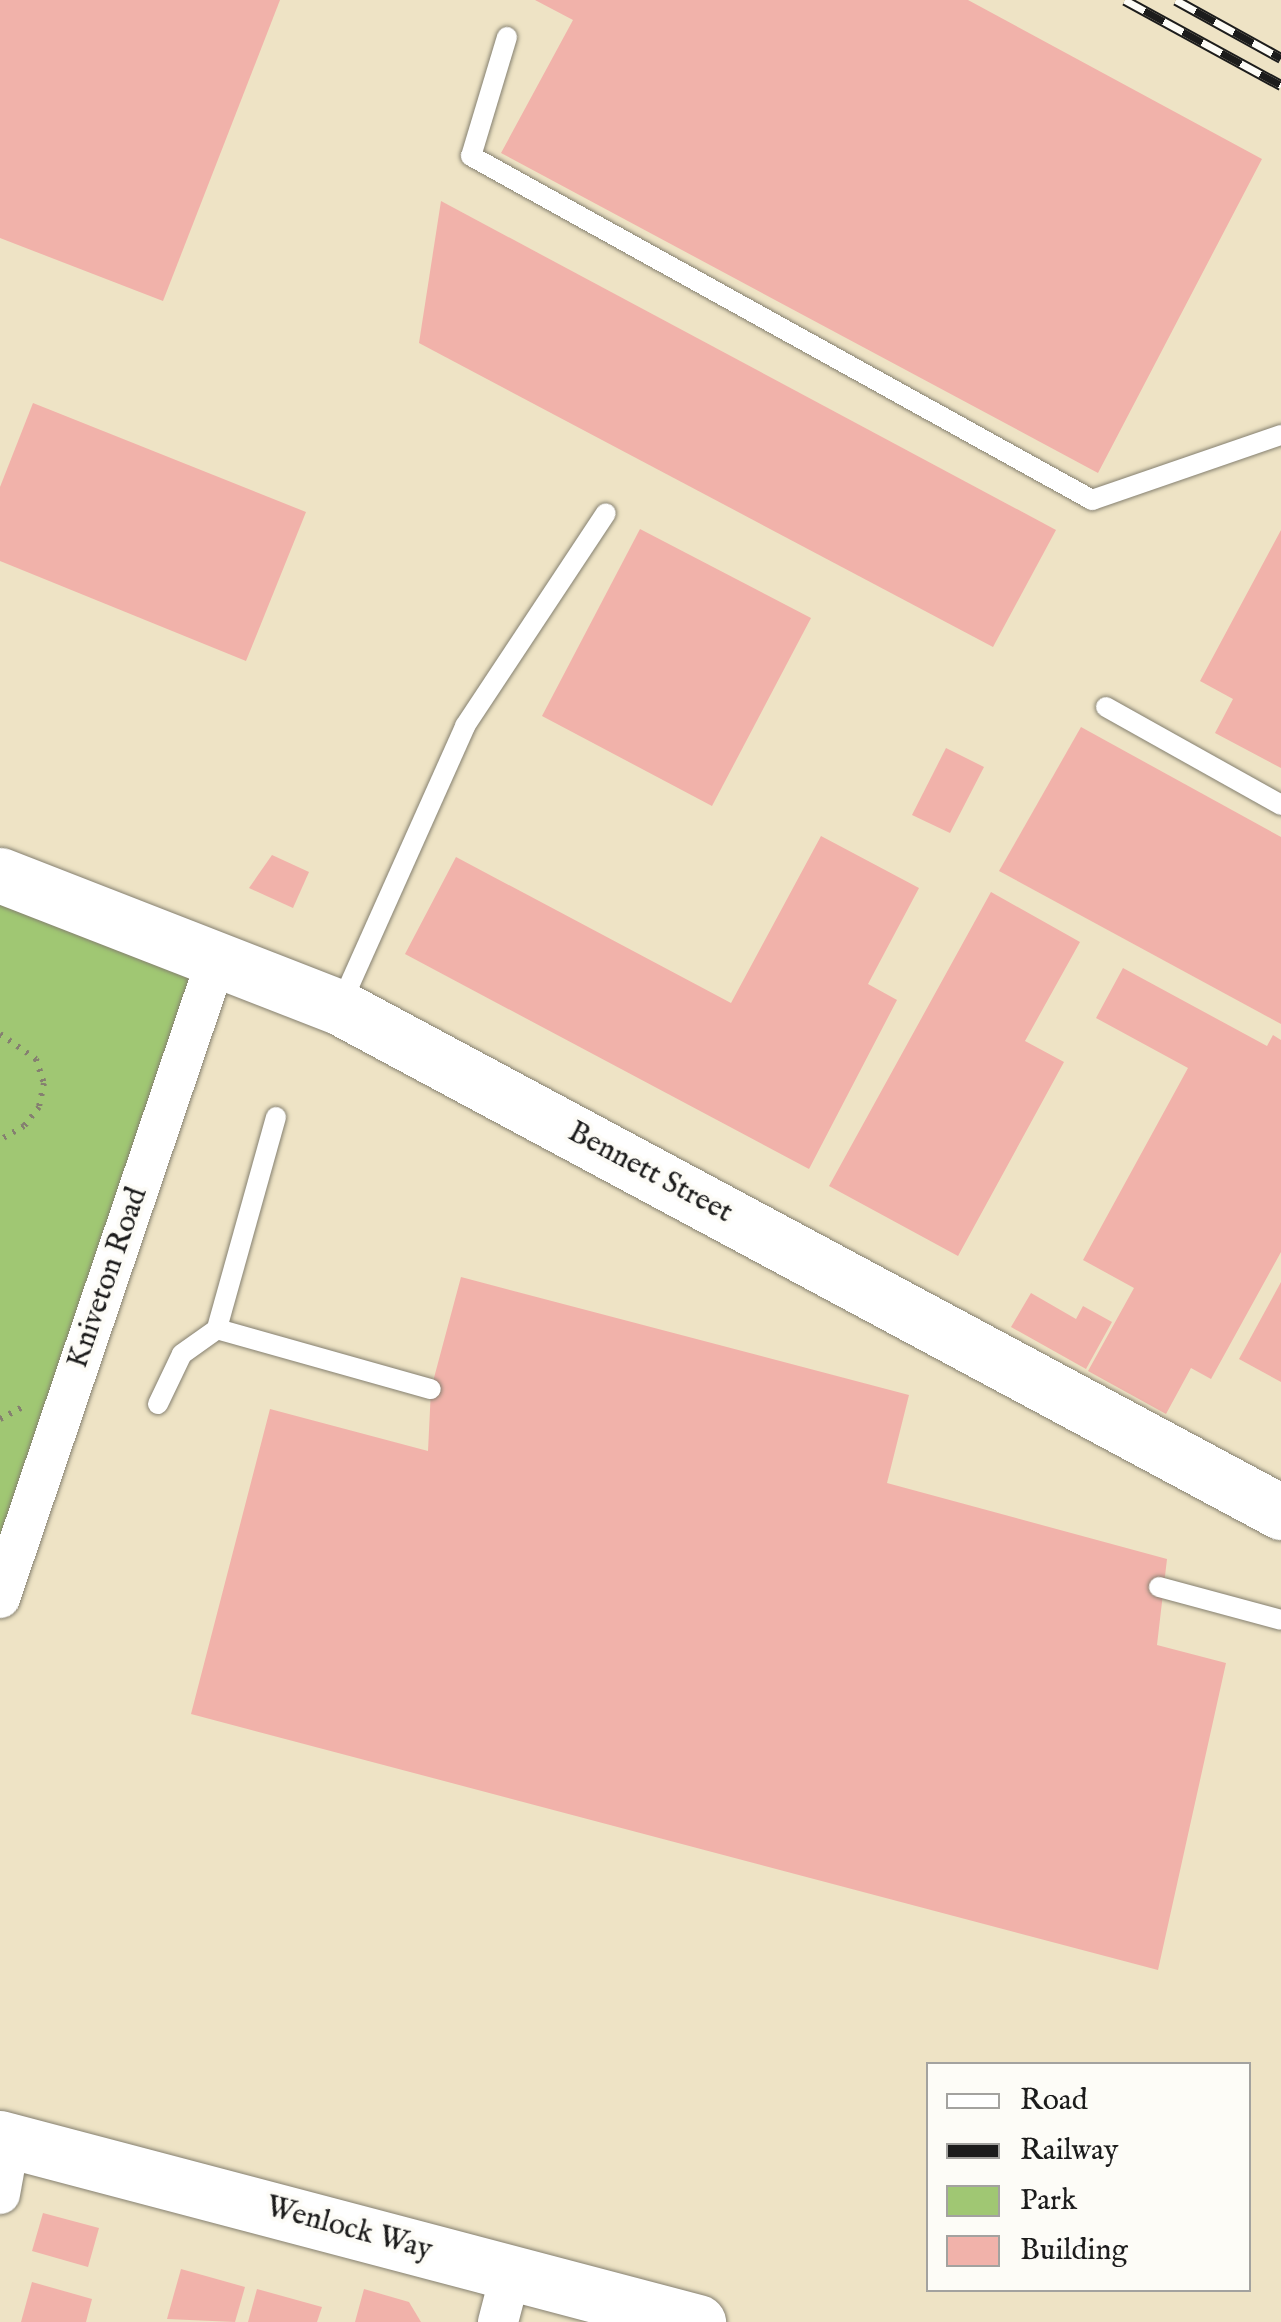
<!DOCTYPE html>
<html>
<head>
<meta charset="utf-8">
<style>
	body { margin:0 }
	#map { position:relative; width:1281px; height:2322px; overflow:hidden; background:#eee3c5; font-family:"IM FELL English",serif }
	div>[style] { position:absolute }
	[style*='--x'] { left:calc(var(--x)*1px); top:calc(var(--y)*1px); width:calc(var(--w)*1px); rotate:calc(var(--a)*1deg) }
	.green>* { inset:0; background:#a0c773 }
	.building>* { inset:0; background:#f1b2aa }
	.path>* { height:6px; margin-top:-3px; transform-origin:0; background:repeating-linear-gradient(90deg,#858070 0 2.5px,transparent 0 10.5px) }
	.roads { filter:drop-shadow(0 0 2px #858070) drop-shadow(0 0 2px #858070) }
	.lane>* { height:20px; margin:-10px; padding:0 10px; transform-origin:10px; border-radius:10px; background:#fff }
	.street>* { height:40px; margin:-20px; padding:0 20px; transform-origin:20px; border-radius:20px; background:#fff }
	.secondary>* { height:55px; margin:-27.5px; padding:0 27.5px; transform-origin:27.5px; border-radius:27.5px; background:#fff }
	.rail>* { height:11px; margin-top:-5.5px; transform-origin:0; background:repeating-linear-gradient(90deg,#fdfcf7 0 22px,#1c1c1c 0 44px); box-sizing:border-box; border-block:2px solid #1c1c1c }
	span { translate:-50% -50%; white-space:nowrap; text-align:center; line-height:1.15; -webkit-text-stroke:8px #fdfcf7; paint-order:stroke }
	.street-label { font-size:30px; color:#1c1c1c }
	.legend { position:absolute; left:926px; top:2062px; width:325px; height:230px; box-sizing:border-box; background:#fdfcf7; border:2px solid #a3a29f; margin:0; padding:12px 18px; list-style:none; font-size:30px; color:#1c1c1c }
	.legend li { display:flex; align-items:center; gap:20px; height:50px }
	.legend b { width:50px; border:2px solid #a3a29f }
</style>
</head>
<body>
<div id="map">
	<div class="green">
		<i style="clip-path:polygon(0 883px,201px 961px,0 1565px)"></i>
	</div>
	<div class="building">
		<i style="clip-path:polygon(0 0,280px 0,163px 301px,0 238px)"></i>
		<i style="clip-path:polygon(535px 0,968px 0,1262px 159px,1098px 473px,501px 153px,573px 20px)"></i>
		<i style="clip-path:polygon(441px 201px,1056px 530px,993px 647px,419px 343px)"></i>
		<i style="clip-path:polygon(33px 403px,306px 512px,246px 661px,0 561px,0 487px)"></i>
		<i style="clip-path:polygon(640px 529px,811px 618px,712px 806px,542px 716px)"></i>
		<i style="clip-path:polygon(1281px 530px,1281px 768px,1215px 733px,1233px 699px,1200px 681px)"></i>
		<i style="clip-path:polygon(1081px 727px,1281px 837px,1281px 1024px,999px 871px)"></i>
		<i style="clip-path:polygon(946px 748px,984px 767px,950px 833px,912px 815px)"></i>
		<i style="clip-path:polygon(821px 836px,919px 888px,868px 984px,897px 1000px,809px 1169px,405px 954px,456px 857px,731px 1003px)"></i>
		<i style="clip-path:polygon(272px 855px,309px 872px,293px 908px,249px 888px)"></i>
		<i style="clip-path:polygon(991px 892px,1080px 942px,1025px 1041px,1064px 1062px,958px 1256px,829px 1186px)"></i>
		<i style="clip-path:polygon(1123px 968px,1267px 1046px,1273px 1035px,1281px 1040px,1281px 1252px,1211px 1379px,1191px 1368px,1166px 1414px,1088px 1371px,1134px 1288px,1083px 1260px,1188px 1068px,1096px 1018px)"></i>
		<i style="clip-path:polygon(461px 1277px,909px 1395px,887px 1483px,1167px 1559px,1157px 1645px,1226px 1663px,1158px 1970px,191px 1714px,270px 1409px,428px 1451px,431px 1389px)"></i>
		<i style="clip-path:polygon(1281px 1282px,1281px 1382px,1239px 1359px)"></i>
		<i style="clip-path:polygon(1031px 1293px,1076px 1319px,1083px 1306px,1112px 1322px,1086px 1369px,1011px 1327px)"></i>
		<i style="clip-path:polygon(43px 2213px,99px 2228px,88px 2267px,32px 2251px)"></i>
		<i style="clip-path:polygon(181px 2269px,245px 2287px,235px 2322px,167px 2319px)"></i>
		<i style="clip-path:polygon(32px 2282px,92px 2299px,86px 2322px,21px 2322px)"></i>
		<i style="clip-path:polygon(257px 2289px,322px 2307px,317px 2322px,248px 2322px)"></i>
		<i style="clip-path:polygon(364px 2289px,409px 2302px,421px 2322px,355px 2322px)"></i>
	</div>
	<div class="path">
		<i style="--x:0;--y:1034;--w:44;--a:34.8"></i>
		<i style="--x:36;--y:1059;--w:25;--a:72"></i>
		<i style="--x:44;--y:1083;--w:25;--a:102"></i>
		<i style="--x:39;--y:1107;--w:24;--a:128"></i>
		<i style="--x:24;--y:1126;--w:28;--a:150"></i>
		<i style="--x:0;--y:1419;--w:24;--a:-28"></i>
	</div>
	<div class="roads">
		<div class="lane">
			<i style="--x:507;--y:37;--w:124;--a:106.8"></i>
			<i style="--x:471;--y:156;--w:710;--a:28.98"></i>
			<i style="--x:1092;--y:500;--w:200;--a:-19"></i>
			<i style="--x:1106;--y:707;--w:201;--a:29.2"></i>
			<i style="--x:340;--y:1006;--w:307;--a:-65.9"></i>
			<i style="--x:465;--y:726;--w:255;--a:-56.5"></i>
			<i style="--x:276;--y:1117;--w:220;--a:105.6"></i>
			<i style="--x:217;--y:1329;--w:222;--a:15.7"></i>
			<i style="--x:158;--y:1404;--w:55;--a:-64.4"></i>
			<i style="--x:182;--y:1354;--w:43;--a:-35.5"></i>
			<i style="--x:1159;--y:1587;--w:126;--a:15.1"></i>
		</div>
		<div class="street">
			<i style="--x:0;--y:1598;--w:676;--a:-71.27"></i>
			<i style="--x:0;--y:2194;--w:56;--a:-79.7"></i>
			<i style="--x:498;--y:2322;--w:52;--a:-75.4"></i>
		</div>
		<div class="secondary">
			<i style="--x:0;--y:875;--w:364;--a:21.3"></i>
			<i style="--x:339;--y:1007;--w:1069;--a:28.2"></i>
			<i style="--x:0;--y:2138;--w:722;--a:14.77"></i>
		</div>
	</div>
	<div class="rail">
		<i style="--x:1125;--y:0;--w:178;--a:28.6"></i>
		<i style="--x:1176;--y:0;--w:120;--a:28.9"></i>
	</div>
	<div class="street-label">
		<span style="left:650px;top:1173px;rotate:28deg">Bennett Street</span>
		<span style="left:108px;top:1278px;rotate:-71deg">Kniveton Road</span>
		<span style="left:349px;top:2229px;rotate:15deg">Wenlock Way</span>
	</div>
	<ul class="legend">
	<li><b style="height:12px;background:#fff"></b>Road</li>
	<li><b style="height:12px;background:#1c1c1c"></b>Railway</li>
	<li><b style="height:28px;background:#a0c773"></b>Park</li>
	<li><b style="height:28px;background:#f1b2aa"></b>Building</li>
	</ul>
</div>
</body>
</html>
